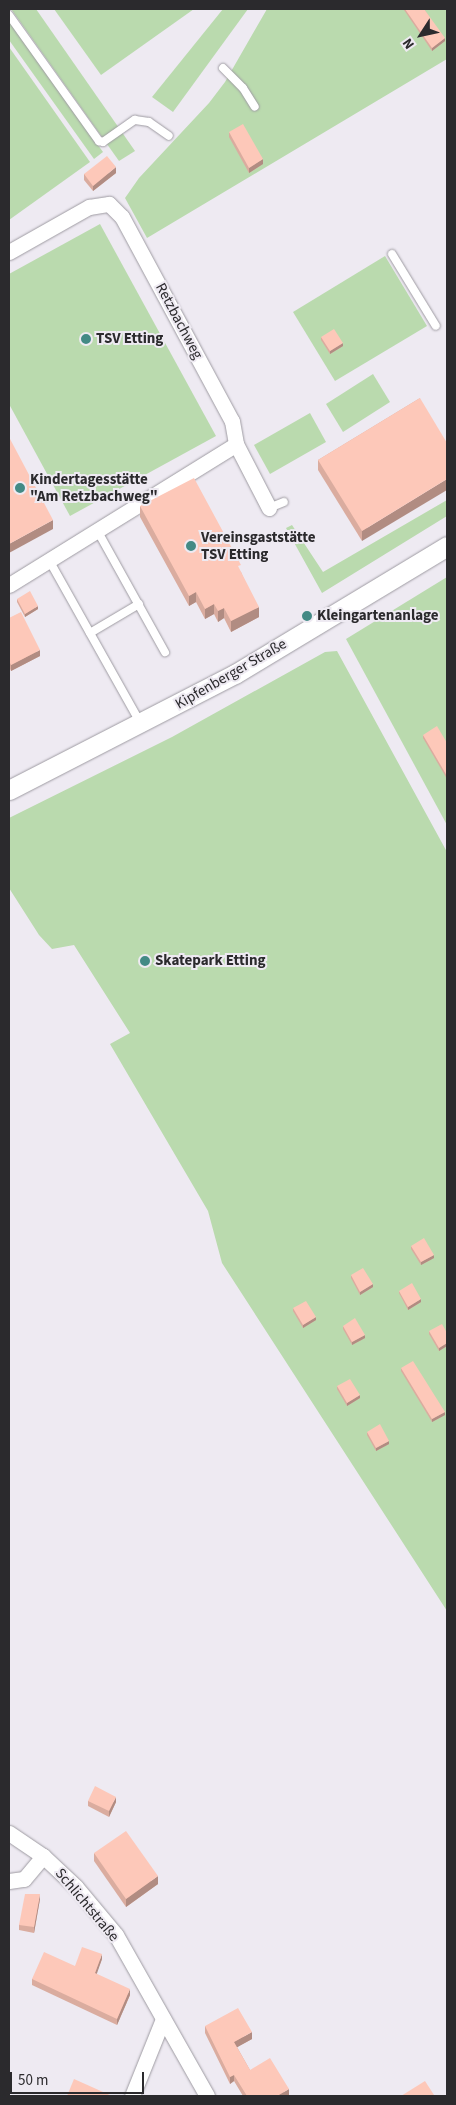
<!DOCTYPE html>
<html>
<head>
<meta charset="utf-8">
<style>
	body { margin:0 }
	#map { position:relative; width:456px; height:2105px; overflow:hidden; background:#eeeaf2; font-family:"Source Sans 3",sans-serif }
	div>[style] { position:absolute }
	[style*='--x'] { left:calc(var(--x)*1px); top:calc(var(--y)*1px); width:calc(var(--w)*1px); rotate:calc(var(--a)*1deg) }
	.green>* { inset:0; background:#badaae }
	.roads { filter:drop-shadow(0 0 1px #9e9ba2) drop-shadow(0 0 1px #9e9ba2) }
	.service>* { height:8px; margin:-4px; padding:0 4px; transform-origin:4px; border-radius:4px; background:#fff }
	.minor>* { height:15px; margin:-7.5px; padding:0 7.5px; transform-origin:7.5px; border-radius:7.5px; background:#fff }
	.tertiary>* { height:19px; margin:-9.5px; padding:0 9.5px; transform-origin:9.5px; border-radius:9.5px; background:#fff }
	.wall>* { inset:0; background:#daac9f }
	.shaded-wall>* { inset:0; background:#b18c82 }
	.building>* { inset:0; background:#fdc8b9 }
	.dots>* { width:14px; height:14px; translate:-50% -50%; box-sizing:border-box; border:2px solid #eeeaf2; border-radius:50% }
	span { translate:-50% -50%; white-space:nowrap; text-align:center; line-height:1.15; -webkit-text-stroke:4px #eeeaf2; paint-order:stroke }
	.street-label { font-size:15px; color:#2b2a2d }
	.poi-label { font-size:15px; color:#2b2a2d; font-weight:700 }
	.left { translate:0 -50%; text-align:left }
	.frame { position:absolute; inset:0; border:10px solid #2b2a2d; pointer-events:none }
	.north { position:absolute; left:396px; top:10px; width:50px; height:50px; -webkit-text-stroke:4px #eeeaf2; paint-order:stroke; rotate:235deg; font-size:14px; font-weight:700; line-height:20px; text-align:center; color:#2b2a2d }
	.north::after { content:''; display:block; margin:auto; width:18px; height:22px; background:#2b2a2d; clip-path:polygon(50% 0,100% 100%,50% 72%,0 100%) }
	.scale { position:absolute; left:10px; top:2072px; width:134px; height:22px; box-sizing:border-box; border:2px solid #2b2a2d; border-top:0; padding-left:6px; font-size:15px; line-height:18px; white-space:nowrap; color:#2b2a2d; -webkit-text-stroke:4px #eeeaf2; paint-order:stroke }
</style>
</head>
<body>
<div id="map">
	<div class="green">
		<i style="clip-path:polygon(11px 9px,36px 9px,135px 151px,119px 161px)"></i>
		<i style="clip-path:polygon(54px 9px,194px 9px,101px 75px)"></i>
		<i style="clip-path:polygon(223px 9px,248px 9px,173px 112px,152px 97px)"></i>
		<i style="clip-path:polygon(267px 9px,447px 9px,447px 59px,147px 238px,125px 198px,139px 178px,209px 103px,225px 82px)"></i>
		<i style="clip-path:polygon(9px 20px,103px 152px,94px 159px,9px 40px)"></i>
		<i style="clip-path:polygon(9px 47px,90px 162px,9px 220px)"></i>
		<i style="clip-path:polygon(100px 224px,216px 436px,70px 516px,9px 404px,9px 274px)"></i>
		<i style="clip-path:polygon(385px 256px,427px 326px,335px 381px,293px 312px)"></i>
		<i style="clip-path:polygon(373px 374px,390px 402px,343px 432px,326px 404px)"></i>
		<i style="clip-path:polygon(310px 413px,326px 442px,270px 474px,254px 445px)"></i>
		<i style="clip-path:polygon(447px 500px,447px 516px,322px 593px,286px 528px,292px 525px,323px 572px)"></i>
		<i style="clip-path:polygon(447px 577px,447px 825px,346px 639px)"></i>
		<i style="clip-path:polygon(337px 651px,447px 852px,447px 1611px,222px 1263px,208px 1211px,110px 1044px,130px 1033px,74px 945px,52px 949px,39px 935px,9px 888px,9px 818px,172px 737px,325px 652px)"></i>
	</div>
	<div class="roads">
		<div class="service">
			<i style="--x:9;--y:15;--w:155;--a:54.5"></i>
			<i style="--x:99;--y:141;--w:4;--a:14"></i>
			<i style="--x:103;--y:142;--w:39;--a:-35"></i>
			<i style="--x:135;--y:120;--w:14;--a:8"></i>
			<i style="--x:149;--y:122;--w:24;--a:35"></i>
			<i style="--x:223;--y:68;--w:28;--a:45"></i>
			<i style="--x:243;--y:88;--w:22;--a:58"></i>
			<i style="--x:392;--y:254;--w:84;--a:58.6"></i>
			<i style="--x:269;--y:508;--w:16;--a:-22"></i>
			<i style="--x:97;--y:530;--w:140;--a:60.9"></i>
			<i style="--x:49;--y:560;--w:186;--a:60.7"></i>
			<i style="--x:90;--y:633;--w:57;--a:-30.6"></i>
		</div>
		<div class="minor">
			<i style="--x:9;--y:252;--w:92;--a:-29.4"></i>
			<i style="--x:89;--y:207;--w:20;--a:-9"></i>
			<i style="--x:109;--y:204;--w:18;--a:45"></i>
			<i style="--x:122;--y:217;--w:232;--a:61.7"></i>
			<i style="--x:232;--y:421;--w:23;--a:80"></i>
			<i style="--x:236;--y:444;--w:72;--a:62.7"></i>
			<i style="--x:9;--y:585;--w:267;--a:-31.8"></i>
			<i style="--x:9;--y:1833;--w:41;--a:34.1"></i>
			<i style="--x:43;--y:1856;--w:45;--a:43.2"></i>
			<i style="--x:76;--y:1887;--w:62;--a:50.2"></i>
			<i style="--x:116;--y:1935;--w:185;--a:60.5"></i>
			<i style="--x:9;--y:1881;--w:15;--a:-8"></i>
			<i style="--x:24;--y:1879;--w:30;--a:-50"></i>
			<i style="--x:132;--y:2096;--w:83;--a:-68.1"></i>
		</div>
		<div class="tertiary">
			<i style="--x:9;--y:790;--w:254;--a:-27.2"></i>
			<i style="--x:235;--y:674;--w:248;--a:-31.1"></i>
		</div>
	</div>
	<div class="wall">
		<i style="clip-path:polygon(404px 9px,424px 9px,445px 41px,432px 51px,404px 10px)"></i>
		<i style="clip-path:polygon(229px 132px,263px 164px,249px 173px,229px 137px)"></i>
		<i style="clip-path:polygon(116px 173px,93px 191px,84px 180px,84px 174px)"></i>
		<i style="clip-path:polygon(321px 337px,343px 346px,330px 354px,321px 340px)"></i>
		<i style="clip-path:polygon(420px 398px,362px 541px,318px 470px,318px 460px)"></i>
		<i style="clip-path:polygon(140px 506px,241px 572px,259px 617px,231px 632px,224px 618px,218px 622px,214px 614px,205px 619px,196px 602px,189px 606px,140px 517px)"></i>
		<i style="clip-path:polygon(17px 599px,38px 609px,25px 617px,17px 602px)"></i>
		<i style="clip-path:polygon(9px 618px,40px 656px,11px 671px,9px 667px)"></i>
		<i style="clip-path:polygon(423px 735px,447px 743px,447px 779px,423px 738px)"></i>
		<i style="clip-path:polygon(411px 1246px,434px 1258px,421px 1265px,411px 1249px)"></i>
		<i style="clip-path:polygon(351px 1275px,373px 1287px,360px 1295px,351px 1278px)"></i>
		<i style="clip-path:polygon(399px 1291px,421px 1302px,408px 1310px,399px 1293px)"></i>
		<i style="clip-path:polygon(293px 1308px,316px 1320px,303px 1328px,293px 1311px)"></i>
		<i style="clip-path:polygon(343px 1326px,365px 1338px,352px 1345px,343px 1329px)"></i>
		<i style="clip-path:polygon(429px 1331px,447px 1333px,447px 1346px,439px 1351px,429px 1334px)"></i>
		<i style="clip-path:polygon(401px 1368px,445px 1415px,432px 1422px,401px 1371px)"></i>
		<i style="clip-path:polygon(337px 1386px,360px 1398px,347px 1406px,337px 1389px)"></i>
		<i style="clip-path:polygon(367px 1432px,389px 1444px,376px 1451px,367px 1435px)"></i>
		<i style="clip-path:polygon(88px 1801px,116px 1802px,109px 1817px,88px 1806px)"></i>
		<i style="clip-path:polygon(94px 1853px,158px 1884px,126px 1907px,94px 1861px)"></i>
		<i style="clip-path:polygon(40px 1899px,34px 1933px,19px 1930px,19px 1925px)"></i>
		<i style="clip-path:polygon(102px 1959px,96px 1974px,130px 1995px,117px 2025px,32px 1985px,32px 1979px,75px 1966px)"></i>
		<i style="clip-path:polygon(205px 2026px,252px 2039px,237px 2047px,250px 2070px,289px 2096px,243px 2096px,234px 2081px,230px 2084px,205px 2033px)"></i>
	</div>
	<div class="shaded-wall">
		<i style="clip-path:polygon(445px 38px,445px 41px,432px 51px,432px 48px)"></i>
		<i style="clip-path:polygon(263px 159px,263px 164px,249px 173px,249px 168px)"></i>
		<i style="clip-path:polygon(116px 167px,116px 173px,93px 191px,93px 186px)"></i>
		<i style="clip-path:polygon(343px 343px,343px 346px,330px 354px,330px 351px)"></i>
		<i style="clip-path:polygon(447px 479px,447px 490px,362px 541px,362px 531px)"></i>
		<i style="clip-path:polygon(53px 520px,53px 529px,9px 553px,9px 544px)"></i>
		<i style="clip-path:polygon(196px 592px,196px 602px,189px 606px,189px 596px)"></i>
		<i style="clip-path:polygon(214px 604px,214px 614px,205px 619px,205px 609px)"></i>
		<i style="clip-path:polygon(38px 606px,38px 609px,25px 617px,25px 614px)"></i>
		<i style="clip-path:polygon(259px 607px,259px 617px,231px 632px,231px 621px)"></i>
		<i style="clip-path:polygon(224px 608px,224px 618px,218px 622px,218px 611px)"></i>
		<i style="clip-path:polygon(40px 650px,40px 656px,11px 671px,11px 665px)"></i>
		<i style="clip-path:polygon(434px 1255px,434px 1258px,421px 1265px,421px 1262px)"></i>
		<i style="clip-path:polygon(373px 1284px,373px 1287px,360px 1295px,360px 1292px)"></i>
		<i style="clip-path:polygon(421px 1299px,421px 1302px,408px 1310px,408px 1307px)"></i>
		<i style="clip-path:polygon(316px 1317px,316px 1320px,303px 1328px,303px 1325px)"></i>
		<i style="clip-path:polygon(365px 1335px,365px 1338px,352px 1345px,352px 1342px)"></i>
		<i style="clip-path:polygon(447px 1343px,447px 1346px,439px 1351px,439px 1348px)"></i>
		<i style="clip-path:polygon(360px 1395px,360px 1398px,347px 1406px,347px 1403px)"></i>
		<i style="clip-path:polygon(445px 1412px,445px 1415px,432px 1422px,432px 1419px)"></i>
		<i style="clip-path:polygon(389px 1441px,389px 1444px,376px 1451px,376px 1448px)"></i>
		<i style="clip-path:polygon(116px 1797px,116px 1802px,109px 1817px,109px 1811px)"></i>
		<i style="clip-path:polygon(158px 1876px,158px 1884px,126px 1907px,126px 1899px)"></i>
		<i style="clip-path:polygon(40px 1894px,40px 1899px,34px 1933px,34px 1927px)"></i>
		<i style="clip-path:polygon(102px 1954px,102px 1959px,95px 1979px,95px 1973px)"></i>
		<i style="clip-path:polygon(130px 1989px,130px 1995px,117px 2025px,117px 2019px)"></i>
		<i style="clip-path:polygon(252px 2032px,252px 2039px,234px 2049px,234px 2042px)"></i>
		<i style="clip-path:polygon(234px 2075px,234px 2081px,230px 2084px,230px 2077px)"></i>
		<i style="clip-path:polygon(289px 2089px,289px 2096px,277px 2096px)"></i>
	</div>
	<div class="building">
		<i style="clip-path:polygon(405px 9px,424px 9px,445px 38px,432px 48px)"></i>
		<i style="clip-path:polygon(243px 124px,263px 159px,249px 168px,229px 132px)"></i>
		<i style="clip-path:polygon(107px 156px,116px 167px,93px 186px,84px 174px)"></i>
		<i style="clip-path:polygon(334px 329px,343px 343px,330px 351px,321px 337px)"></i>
		<i style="clip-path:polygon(420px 398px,447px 443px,447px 479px,362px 531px,318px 460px)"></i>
		<i style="clip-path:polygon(9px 437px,53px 520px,9px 544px)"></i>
		<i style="clip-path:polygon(194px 478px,241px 565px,238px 566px,259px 607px,231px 621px,224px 608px,218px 611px,214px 604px,205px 609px,196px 592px,189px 596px,140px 506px)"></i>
		<i style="clip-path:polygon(30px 591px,38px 606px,25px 614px,17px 599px)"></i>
		<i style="clip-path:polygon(21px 612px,40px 650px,11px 665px,9px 661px,9px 618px)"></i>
		<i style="clip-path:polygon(437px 726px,447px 743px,447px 776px,423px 735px)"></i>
		<i style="clip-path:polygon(424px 1238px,434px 1255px,421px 1262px,411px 1246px)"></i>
		<i style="clip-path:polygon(363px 1268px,373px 1284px,360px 1292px,351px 1275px)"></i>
		<i style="clip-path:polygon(412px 1283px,421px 1299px,408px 1307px,399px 1291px)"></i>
		<i style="clip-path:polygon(306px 1301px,316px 1317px,303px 1325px,293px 1308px)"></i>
		<i style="clip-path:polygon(355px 1318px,365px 1335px,352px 1342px,343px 1326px)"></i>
		<i style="clip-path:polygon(442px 1324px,447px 1333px,447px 1343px,439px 1348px,429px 1331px)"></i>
		<i style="clip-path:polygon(413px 1361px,445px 1412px,432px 1419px,401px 1368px)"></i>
		<i style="clip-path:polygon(350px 1379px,360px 1395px,347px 1403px,337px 1386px)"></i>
		<i style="clip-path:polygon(380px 1424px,389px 1441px,376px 1448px,367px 1432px)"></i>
		<i style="clip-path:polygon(95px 1786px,116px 1797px,109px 1811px,88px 1801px)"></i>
		<i style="clip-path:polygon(126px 1831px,158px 1876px,126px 1899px,94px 1853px)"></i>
		<i style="clip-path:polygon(25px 1894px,40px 1894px,34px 1927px,19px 1925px)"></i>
		<i style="clip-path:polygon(82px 1947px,102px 1954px,95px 1973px,130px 1989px,117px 2019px,32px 1979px,44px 1952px,75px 1966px)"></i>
		<i style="clip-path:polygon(238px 2008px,252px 2032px,234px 2042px,250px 2070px,270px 2058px,289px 2089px,277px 2096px,247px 2096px,234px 2075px,230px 2077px,205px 2026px)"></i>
		<i style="clip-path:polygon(74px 2079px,112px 2096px,67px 2096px)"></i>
		<i style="clip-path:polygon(425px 2081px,434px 2095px,433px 2096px,401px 2096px)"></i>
	</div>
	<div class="dots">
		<i style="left:86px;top:339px;background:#438a85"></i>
		<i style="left:20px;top:488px;background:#438a85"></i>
		<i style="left:191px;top:546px;background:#438a85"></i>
		<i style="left:307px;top:616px;background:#438a85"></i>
		<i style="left:145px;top:961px;background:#438a85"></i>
	</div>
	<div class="street-label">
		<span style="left:179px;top:321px;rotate:62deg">Retzbachweg</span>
		<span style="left:231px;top:674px;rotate:-30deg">Kipfenberger Straße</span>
		<span style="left:87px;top:1905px;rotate:50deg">Schlichtstraße</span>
	</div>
	<div class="poi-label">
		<span class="left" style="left:96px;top:339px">TSV Etting</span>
		<span class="left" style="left:30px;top:488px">Kindertagesstätte<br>"Am Retzbachweg"</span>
		<span class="left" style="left:201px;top:546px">Vereinsgaststätte<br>TSV Etting</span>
		<span class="left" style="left:317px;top:616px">Kleingartenanlage</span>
		<span class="left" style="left:155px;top:961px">Skatepark Etting</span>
	</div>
	<div class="frame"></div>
	<div class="north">N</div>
	<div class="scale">50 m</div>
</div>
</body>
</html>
